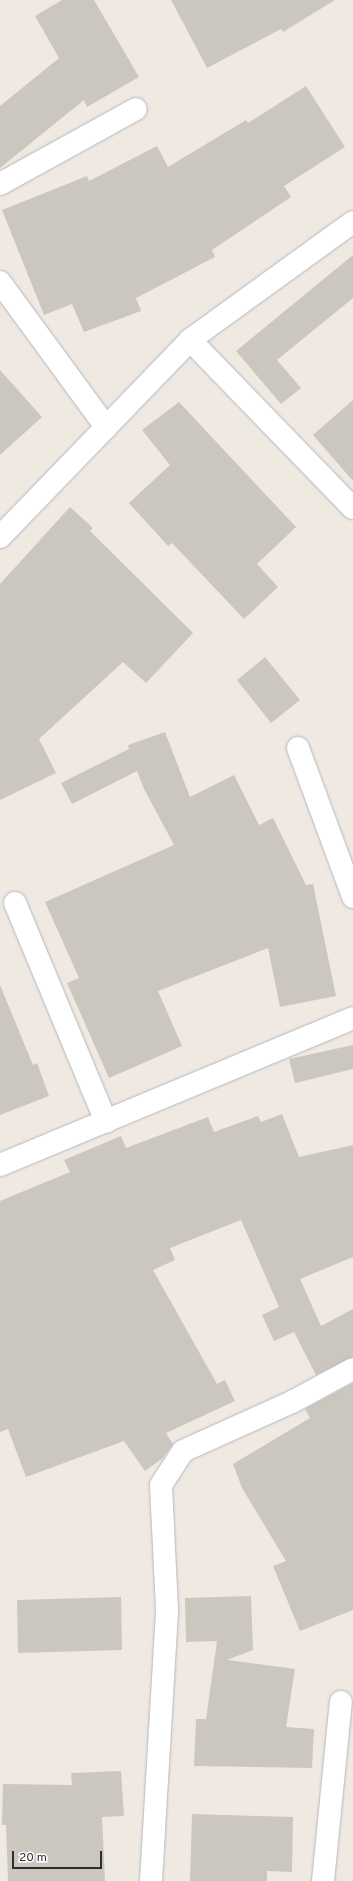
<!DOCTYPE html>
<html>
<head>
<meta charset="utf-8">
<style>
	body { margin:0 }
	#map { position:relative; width:353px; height:1881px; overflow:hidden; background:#efe9e1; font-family:Overpass,sans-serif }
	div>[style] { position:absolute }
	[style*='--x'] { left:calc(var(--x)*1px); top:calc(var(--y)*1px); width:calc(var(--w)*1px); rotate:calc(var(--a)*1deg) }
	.building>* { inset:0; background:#cbc7bf }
	.roads { filter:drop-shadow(0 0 1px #b4b7c1) drop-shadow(0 0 1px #b4b7c1) }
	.minor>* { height:22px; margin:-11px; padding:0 11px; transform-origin:11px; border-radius:11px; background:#fff }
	span { translate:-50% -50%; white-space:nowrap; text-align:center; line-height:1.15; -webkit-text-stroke:4px #fff; paint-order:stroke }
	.scale { position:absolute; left:12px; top:1851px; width:90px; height:18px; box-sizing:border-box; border:2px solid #2e2e2e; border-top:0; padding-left:5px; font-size:12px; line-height:14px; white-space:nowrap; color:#2e2e2e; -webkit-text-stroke:3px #fff; paint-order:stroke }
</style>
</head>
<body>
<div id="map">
	<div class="building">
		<i style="clip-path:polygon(62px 0,94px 0,139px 77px,87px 107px,84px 100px,0 168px,0 106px,59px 58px,35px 16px)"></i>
		<i style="clip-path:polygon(171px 0,335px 0,283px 32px,281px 29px,207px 68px)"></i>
		<i style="clip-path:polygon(306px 86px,345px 147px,284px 186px,291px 197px,212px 250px,215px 257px,136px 298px,141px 311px,84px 332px,72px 304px,44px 315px,2px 210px,87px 176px,89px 181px,157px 146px,168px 167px,246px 120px,248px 123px)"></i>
		<i style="clip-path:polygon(353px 255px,353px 298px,277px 360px,301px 388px,281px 404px,236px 351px)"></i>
		<i style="clip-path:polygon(0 370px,42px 417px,0 455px)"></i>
		<i style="clip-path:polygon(353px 400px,353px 481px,313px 435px)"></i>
		<i style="clip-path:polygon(179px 402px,296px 527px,257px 564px,278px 587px,244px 619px,172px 543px,168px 546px,129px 503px,170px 465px,142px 430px)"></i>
		<i style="clip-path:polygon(70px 507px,93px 528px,90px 531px,193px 633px,146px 683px,123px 662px,39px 739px,56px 773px,0 800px,0 584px)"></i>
		<i style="clip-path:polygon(265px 657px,300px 700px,271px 723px,237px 680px)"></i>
		<i style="clip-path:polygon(165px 732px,190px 797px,234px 775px,259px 825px,273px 818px,306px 885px,313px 884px,336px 996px,280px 1007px,268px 948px,158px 991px,182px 1046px,109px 1078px,67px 983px,79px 978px,45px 902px,174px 845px,144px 789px,137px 771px,72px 804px,61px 783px,129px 749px,128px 745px)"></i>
		<i style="clip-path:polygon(0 985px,33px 1065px,37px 1063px,49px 1096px,0 1115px)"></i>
		<i style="clip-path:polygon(353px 1045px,353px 1069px,295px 1083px,289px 1059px)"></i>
		<i style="clip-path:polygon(282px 1114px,299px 1157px,353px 1145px,353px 1257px,300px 1279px,321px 1326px,353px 1309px,353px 1357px,316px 1375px,294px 1332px,274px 1341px,262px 1315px,279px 1307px,241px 1220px,170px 1248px,175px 1260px,153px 1270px,217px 1384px,225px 1380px,235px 1401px,166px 1433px,173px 1444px,163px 1458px,145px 1471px,124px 1441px,26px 1477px,8px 1429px,0 1432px,0 1201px,70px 1172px,64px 1160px,121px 1136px,126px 1148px,208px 1117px,214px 1132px,258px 1116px,261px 1122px)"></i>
		<i style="clip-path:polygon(353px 1383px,353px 1610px,300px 1631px,273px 1566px,286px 1561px,242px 1488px,233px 1464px,310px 1418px,305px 1409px)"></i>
		<i style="clip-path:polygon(251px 1596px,253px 1650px,227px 1660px,295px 1669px,286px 1727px,314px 1729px,312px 1768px,194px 1766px,196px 1719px,206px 1719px,217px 1641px,186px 1642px,185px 1598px)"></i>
		<i style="clip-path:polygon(121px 1597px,122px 1650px,18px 1653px,17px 1600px)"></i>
		<i style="clip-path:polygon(121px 1771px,124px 1816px,102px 1817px,105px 1881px,8px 1881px,6px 1825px,2px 1825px,3px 1784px,72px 1785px,71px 1773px)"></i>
		<i style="clip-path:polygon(192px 1814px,293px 1817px,292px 1872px,267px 1871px,267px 1881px,190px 1881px)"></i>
	</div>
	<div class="roads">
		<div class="minor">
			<i style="--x:0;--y:184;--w:155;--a:-28.9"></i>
			<i style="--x:0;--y:282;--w:180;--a:53.8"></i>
			<i style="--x:190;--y:340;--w:234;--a:45.9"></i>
			<i style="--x:0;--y:537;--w:274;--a:-46"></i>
			<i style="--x:190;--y:340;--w:201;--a:-35.9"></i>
			<i style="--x:298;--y:748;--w:159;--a:69.7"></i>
			<i style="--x:15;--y:903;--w:237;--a:67.4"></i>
			<i style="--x:0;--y:1165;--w:382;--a:-22.6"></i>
			<i style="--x:151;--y:1881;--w:272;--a:-86.6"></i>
			<i style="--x:167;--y:1609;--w:124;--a:-92.8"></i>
			<i style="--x:161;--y:1485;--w:40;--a:-57.1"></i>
			<i style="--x:183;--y:1451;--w:120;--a:-24.2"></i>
			<i style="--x:292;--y:1402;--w:69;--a:-28.4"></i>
			<i style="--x:323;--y:1881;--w:180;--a:-84.3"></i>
		</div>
	</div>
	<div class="scale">20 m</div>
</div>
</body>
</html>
